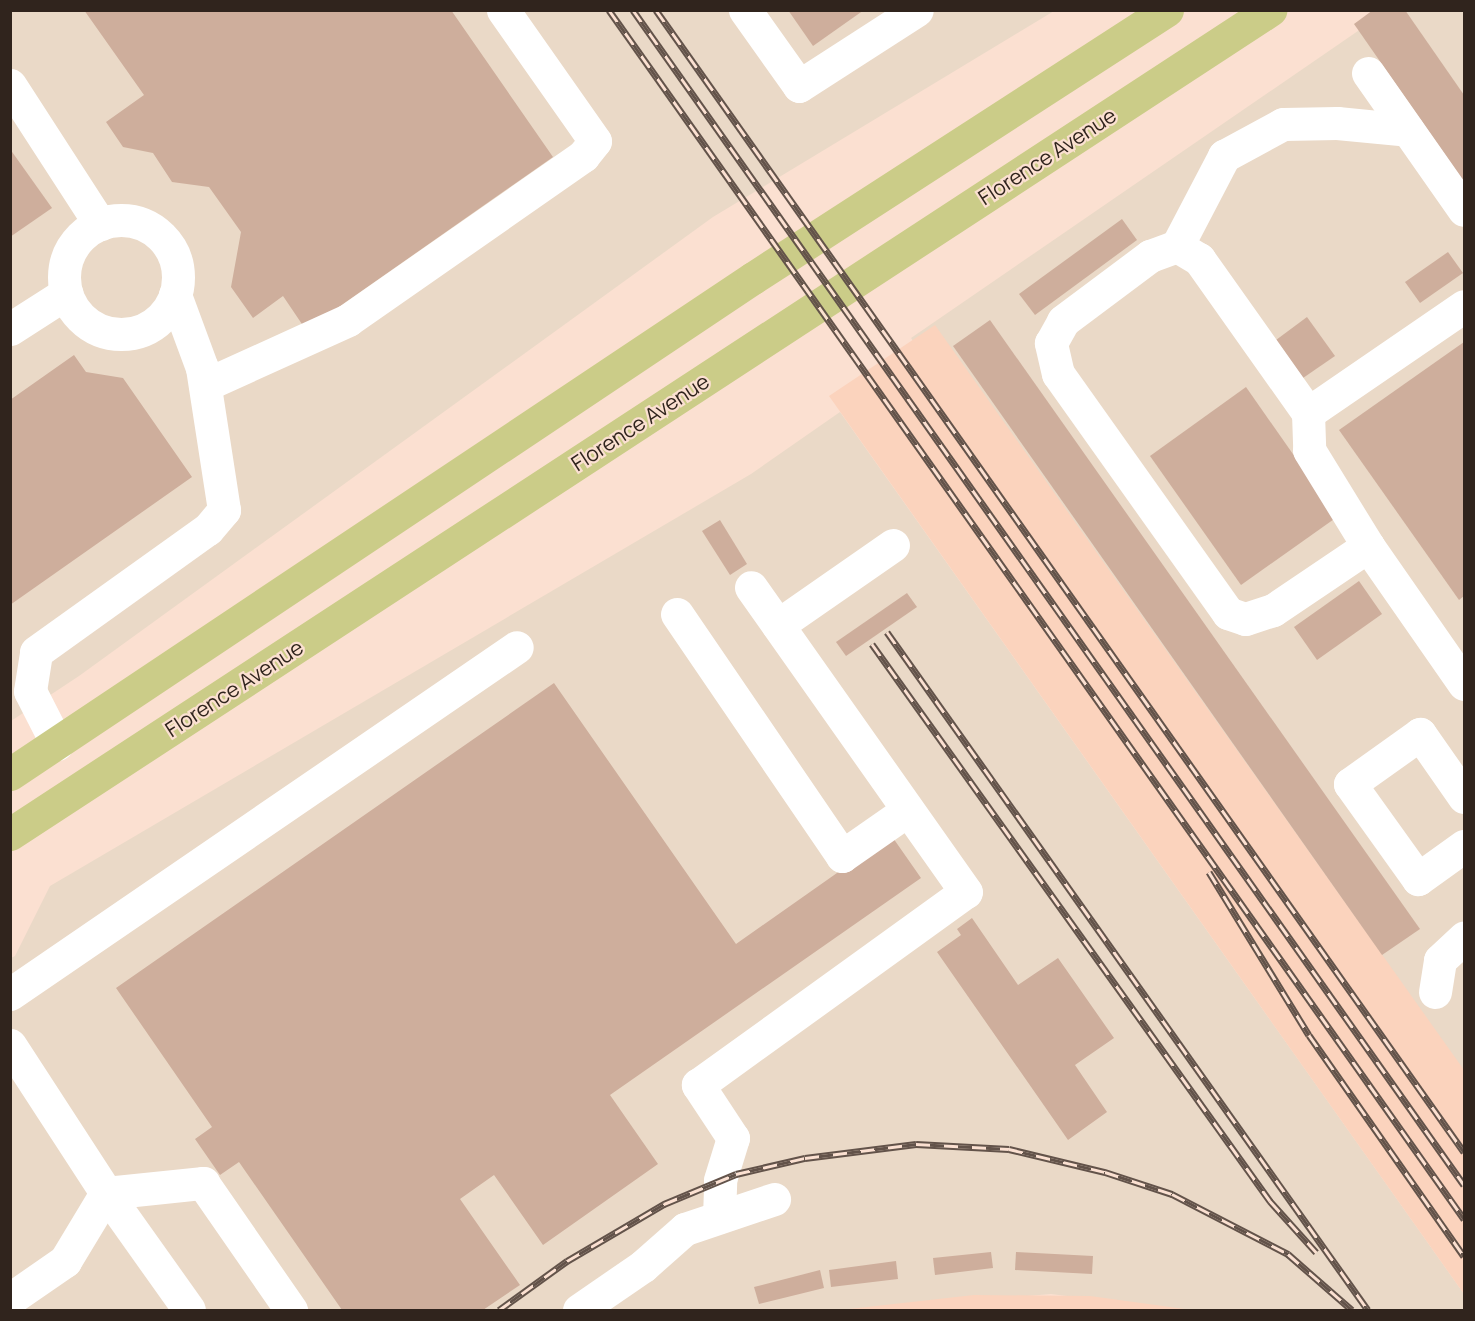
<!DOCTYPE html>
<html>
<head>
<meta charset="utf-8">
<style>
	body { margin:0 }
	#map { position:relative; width:1475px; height:1321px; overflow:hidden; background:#fbe0d1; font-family:Manrope,sans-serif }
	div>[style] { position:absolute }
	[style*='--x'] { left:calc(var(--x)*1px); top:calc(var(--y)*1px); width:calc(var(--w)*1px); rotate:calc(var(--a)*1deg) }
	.industrial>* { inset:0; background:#ead9c7 }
	.built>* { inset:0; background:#fbd3bd }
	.building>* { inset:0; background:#ceae9c }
	.minor>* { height:33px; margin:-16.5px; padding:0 16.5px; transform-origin:16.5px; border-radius:16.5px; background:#fff }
	.minor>.ring { margin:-16.5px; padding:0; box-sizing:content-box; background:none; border:33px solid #fff; border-radius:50% }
	.major>* { height:33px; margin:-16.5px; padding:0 16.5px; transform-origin:16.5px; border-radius:16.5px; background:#cbcc88 }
	.rail>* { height:7px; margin-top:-3.5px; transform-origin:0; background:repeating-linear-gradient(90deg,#fbe0d1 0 14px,#63534a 0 28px); box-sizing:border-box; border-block:2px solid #63534a }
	span { translate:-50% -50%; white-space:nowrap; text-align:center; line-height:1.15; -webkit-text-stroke:4.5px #fbe0d1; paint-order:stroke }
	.street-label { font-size:21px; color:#30241d }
	.frame { position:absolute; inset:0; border:12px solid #30241d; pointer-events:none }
</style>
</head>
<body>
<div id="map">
	<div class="industrial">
		<i style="clip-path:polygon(11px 11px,1054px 11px,713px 217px,79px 676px,11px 721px)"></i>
		<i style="clip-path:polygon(1387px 11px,1464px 11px,1464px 1105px,911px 338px)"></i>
		<i style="clip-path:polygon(840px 412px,1464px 1294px,1464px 1310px,1177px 1310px,1051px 1294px,867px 1310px,11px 1310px,11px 958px,15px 956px,50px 886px,751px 474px)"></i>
	</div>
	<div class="built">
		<i style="clip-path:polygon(935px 325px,1464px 1070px,1464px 1294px,829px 396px)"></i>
		<i style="clip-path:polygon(974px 1295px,1090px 1296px,1192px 1310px,840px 1310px)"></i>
	</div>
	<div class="building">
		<i style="clip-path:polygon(84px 10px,451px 10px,553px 157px,306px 330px,283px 296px,253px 318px,231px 287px,241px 232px,209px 187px,172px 182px,153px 153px,123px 147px,106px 122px,144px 95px)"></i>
		<i style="clip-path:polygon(788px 10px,864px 10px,813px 46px)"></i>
		<i style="clip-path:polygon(1373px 10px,1405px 10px,1464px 95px,1464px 182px,1354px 24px)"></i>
		<i style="clip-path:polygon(10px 149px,52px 208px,10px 237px)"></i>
		<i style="clip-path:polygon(1122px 219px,1137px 240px,1035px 315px,1019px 294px)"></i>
		<i style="clip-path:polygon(1448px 252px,1463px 273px,1420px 303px,1405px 282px)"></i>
		<i style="clip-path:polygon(1307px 317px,1335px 356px,1303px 378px,1276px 340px)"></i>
		<i style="clip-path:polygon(990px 320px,1420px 929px,1382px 955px,953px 346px)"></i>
		<i style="clip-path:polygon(1464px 342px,1464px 596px,1459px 600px,1339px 430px)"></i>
		<i style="clip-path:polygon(74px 355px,86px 372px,123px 378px,192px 477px,10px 605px,10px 400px)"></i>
		<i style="clip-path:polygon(1246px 387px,1337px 517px,1241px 585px,1150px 456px)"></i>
		<i style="clip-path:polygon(720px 520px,747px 564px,730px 575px,702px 531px)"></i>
		<i style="clip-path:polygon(1359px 581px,1382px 614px,1317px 660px,1294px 627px)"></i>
		<i style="clip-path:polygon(907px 593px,917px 607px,846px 656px,836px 642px)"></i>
		<i style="clip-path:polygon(554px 683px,736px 944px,891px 835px,921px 878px,610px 1095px,658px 1164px,543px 1245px,494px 1175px,460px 1199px,520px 1285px,483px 1310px,342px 1310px,239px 1162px,220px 1175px,195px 1139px,212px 1127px,116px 988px)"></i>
		<i style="clip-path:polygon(972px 918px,1018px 985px,1058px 958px,1114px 1038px,1075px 1065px,1107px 1112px,1068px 1140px,937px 952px,961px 935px,957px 929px)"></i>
		<i style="clip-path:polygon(991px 1252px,993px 1268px,935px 1275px,933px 1258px)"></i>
		<i style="clip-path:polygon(1016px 1252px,1093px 1256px,1092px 1274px,1015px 1270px)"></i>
		<i style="clip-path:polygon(896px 1261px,898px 1279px,831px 1287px,829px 1270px)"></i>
		<i style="clip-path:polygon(820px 1270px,824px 1288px,759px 1304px,754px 1287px)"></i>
	</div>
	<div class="minor">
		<i style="--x:745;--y:10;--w:93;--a:54.6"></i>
		<i style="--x:799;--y:86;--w:140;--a:-32.8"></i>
		<i style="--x:1368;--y:73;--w:167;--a:55"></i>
		<i style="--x:10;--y:85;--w:166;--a:57.1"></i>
		<i class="ring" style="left:64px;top:220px;width:81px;height:81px"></i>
		<i style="--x:1177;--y:246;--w:102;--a:-62.4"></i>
		<i style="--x:1224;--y:156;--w:67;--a:-28.5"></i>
		<i style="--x:1283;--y:124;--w:54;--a:-1.1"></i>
		<i style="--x:1337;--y:123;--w:71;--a:5.6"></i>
		<i style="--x:10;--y:329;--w:67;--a:-32.7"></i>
		<i style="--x:205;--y:385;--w:157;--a:-24.4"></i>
		<i style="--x:348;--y:320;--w:287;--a:-34.9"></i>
		<i style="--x:583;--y:156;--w:19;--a:-51"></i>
		<i style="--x:595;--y:141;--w:160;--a:-125.1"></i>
		<i style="--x:1308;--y:413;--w:189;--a:-34.4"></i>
		<i style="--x:1368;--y:546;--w:115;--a:146"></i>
		<i style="--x:1273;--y:610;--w:29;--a:162"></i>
		<i style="--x:1245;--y:619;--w:18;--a:-161"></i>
		<i style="--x:1228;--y:613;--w:293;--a:-125.4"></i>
		<i style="--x:1058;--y:374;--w:32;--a:-103"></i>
		<i style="--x:1051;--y:343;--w:25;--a:-61"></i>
		<i style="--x:1063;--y:321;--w:109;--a:-36.8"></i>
		<i style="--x:1150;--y:256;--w:29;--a:-20"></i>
		<i style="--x:1177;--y:246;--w:26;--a:31"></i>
		<i style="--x:1199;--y:259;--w:189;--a:54.7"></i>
		<i style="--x:1308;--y:413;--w:37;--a:88"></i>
		<i style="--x:1309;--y:450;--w:113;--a:58.4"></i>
		<i style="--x:1368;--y:546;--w:168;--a:55.2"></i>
		<i style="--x:677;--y:614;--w:293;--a:55.7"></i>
		<i style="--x:842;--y:856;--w:80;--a:-34.9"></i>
		<i style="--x:778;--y:625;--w:140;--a:-34.8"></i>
		<i style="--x:57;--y:744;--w:59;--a:-117"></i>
		<i style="--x:30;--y:691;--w:39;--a:-81"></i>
		<i style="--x:36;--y:652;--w:211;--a:-35.6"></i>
		<i style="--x:208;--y:529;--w:25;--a:-50"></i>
		<i style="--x:224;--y:510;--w:144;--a:-98.8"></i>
		<i style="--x:202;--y:368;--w:78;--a:-110.3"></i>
		<i style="--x:1464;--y:797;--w:77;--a:-124.9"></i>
		<i style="--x:1420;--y:734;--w:86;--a:144.5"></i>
		<i style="--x:1350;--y:784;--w:117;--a:54.4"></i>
		<i style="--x:1418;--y:879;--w:57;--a:-35.7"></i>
		<i style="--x:1435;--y:992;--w:32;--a:-81"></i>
		<i style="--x:1440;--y:960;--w:33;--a:-43"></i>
		<i style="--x:10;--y:994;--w:614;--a:-34.39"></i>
		<i style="--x:10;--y:1045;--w:176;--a:57"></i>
		<i style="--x:106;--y:1193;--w:143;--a:54.6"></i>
		<i style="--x:106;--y:1193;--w:98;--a:-5.9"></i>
		<i style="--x:203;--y:1183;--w:155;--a:55.3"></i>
		<i style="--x:719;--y:1217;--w:37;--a:-88"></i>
		<i style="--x:720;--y:1180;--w:44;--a:-72.8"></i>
		<i style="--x:733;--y:1138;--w:64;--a:-123.4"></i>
		<i style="--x:698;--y:1085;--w:330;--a:-35.8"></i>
		<i style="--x:966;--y:892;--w:373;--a:-125.2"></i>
		<i style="--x:10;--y:1299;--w:67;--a:-34.6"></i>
		<i style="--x:65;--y:1261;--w:79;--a:-58.9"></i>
		<i style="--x:579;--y:1310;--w:78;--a:-34.5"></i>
		<i style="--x:643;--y:1266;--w:56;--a:-41.4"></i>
		<i style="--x:685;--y:1229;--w:94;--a:-18.6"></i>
	</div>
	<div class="major">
		<i style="--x:10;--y:774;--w:893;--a:-33.73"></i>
		<i style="--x:753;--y:278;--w:493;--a:-32.9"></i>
		<i style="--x:10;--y:834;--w:1506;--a:-33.18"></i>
	</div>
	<div class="rail">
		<i style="--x:609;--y:10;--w:1481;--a:54.73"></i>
		<i style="--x:633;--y:10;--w:1439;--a:54.73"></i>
		<i style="--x:656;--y:10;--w:1399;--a:54.72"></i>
		<i style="--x:887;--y:632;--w:831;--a:54.65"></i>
		<i style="--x:872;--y:644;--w:685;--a:54.45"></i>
		<i style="--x:1270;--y:1201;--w:69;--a:48"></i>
		<i style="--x:1209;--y:872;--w:191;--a:58.5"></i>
		<i style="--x:1309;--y:1035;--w:270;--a:55"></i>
		<i style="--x:499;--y:1310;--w:84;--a:-35.8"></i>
		<i style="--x:567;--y:1261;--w:113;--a:-30.4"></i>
		<i style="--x:664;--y:1204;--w:78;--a:-22.6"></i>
		<i style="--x:736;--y:1174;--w:71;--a:-13.1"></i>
		<i style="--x:805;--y:1158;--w:112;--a:-7.2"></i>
		<i style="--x:916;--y:1144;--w:93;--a:3.1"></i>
		<i style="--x:1009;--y:1149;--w:99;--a:13.5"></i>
		<i style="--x:1105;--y:1172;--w:71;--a:18.2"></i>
		<i style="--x:1172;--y:1194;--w:131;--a:27.3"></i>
		<i style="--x:1288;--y:1254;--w:85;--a:41.2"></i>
	</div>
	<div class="street-label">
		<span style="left:1047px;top:156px;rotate:-33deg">Florence Avenue</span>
		<span style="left:640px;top:422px;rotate:-33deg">Florence Avenue</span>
		<span style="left:234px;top:688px;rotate:-33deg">Florence Avenue</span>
	</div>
	<div class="frame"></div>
</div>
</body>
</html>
